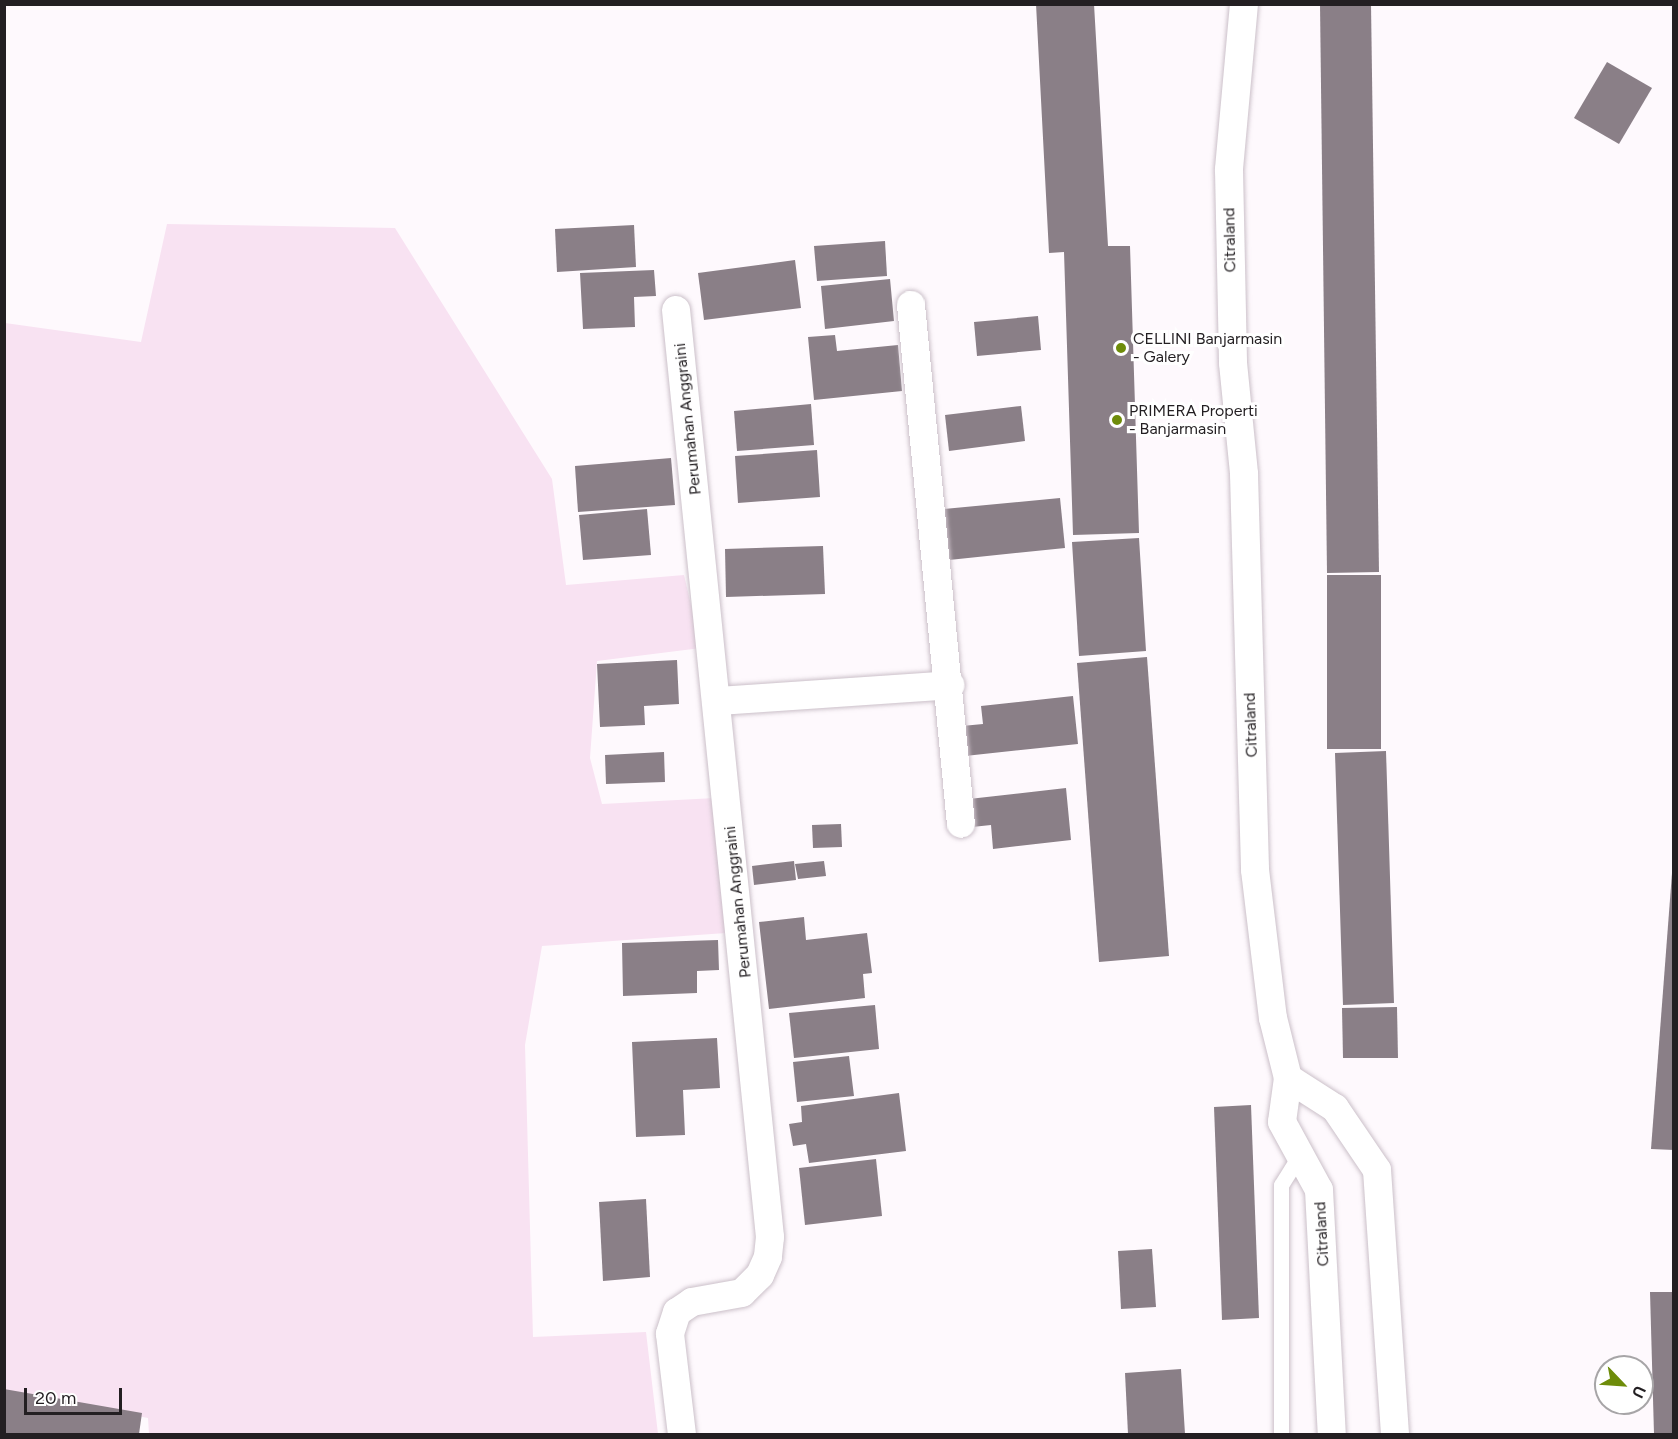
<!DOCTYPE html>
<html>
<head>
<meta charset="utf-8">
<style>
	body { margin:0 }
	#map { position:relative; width:1678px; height:1439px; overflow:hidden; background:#fef9fd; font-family:Figtree,sans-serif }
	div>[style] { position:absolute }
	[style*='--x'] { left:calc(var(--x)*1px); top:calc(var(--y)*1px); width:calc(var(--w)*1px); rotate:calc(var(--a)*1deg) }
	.green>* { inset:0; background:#f8e2f2 }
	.building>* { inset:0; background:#8a7f87 }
	.roads { filter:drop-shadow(0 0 2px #cbc0c9) drop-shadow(0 0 2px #cbc0c9) }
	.lane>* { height:15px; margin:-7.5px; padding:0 7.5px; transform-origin:7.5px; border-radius:7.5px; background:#fff }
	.street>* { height:28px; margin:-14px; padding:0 14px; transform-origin:14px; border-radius:14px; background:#fff }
	.dots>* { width:16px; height:16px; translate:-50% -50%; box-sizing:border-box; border:3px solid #fff; border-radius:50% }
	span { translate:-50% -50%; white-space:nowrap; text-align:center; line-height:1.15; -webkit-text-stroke:6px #fff; paint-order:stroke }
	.street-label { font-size:16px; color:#231f22 }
	.poi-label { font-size:16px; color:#231f22 }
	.left { translate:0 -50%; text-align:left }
	.frame { position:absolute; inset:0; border:6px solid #231f22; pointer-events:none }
	.north { position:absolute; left:1594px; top:1355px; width:60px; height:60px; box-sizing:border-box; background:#fff; border:2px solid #a7a5a7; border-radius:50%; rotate:115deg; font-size:16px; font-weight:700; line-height:24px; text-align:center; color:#231f22 }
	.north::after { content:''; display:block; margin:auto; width:21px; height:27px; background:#6e8c0a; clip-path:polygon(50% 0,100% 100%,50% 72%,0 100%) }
	.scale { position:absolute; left:24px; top:1388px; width:98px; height:27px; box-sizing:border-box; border:3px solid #231f22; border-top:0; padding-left:8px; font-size:18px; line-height:21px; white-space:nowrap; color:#231f22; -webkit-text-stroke:4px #fff; paint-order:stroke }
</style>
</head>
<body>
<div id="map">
	<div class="green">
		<i style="clip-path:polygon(167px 224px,395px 228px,552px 479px,566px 585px,684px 575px,701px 648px,597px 661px,590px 758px,602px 804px,715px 798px,726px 933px,542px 946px,525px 1045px,533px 1337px,646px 1332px,658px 1434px,149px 1434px,148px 1418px,5px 1391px,5px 323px,141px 342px)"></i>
	</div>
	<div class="building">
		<i style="clip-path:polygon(1036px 4px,1094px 4px,1108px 246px,1130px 246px,1139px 533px,1073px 535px,1064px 252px,1049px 253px)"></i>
		<i style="clip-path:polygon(1320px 4px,1371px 4px,1379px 572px,1327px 573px)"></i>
		<i style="clip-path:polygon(1607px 62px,1652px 88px,1619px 144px,1574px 118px)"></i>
		<i style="clip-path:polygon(634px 225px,636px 267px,557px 272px,555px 229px)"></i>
		<i style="clip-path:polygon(885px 241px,887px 276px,817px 281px,814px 246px)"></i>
		<i style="clip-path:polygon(795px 260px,801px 308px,704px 320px,698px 273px)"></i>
		<i style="clip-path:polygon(654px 270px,656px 296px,634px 297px,635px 327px,583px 329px,580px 273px)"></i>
		<i style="clip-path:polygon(890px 279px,894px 321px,825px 329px,821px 286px)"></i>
		<i style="clip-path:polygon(1038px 316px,1041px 350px,977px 356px,974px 322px)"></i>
		<i style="clip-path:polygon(835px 335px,837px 351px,898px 345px,902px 391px,814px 400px,808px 337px)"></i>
		<i style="clip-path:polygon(811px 404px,814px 445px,737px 451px,734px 411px)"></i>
		<i style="clip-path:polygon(1021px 406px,1025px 441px,949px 451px,945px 415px)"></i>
		<i style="clip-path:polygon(817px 450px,820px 497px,738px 503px,735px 456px)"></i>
		<i style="clip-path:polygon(671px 458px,675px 505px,578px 512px,575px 466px)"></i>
		<i style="clip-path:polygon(1060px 498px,1065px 548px,949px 560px,944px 509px)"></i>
		<i style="clip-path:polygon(647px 509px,651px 555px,583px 560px,579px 515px)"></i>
		<i style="clip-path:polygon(1139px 538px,1146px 651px,1079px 656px,1072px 542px)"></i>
		<i style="clip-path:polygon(823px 546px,825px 594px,726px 597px,725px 549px)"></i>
		<i style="clip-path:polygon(1327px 575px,1381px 575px,1381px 749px,1327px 749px)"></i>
		<i style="clip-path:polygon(1147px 657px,1169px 956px,1099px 962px,1077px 663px)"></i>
		<i style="clip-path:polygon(677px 660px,679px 704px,644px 706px,645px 725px,600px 727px,597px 664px)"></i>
		<i style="clip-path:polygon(1073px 696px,1078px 744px,965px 756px,962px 726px,983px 724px,981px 706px)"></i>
		<i style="clip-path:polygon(1386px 751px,1394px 1003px,1343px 1005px,1335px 753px)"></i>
		<i style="clip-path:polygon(664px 752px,665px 782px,606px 784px,605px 755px)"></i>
		<i style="clip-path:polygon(1066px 788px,1071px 840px,993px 849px,991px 825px,972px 827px,969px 799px)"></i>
		<i style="clip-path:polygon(841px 824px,842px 847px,813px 848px,812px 825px)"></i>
		<i style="clip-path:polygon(794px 861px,796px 880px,754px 885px,752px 866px)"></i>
		<i style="clip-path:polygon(824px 861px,826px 876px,798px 879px,795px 864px)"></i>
		<i style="clip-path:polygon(1672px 873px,1674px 873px,1674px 1150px,1651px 1149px)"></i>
		<i style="clip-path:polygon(804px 917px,806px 940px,867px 933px,872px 973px,863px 974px,865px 998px,769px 1009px,759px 922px)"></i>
		<i style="clip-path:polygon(718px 940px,719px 970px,697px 971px,697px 993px,623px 996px,622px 943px)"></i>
		<i style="clip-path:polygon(875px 1005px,879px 1049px,794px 1058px,789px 1013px)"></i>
		<i style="clip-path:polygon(1397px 1007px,1398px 1058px,1343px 1058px,1342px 1008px)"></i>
		<i style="clip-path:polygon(717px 1038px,720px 1088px,683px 1090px,685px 1135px,636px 1137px,632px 1042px)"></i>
		<i style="clip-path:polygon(849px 1056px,854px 1096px,797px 1102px,793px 1062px)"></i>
		<i style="clip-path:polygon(899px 1093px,906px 1151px,809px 1163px,806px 1144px,793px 1146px,789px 1124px,802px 1122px,801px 1106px)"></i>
		<i style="clip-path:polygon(1251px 1105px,1259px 1318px,1222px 1320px,1214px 1107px)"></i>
		<i style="clip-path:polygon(876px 1159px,882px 1216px,805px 1225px,799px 1168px)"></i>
		<i style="clip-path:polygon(646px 1199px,650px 1277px,603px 1281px,599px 1202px)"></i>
		<i style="clip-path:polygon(1152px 1249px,1156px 1307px,1121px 1309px,1118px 1251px)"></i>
		<i style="clip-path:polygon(1650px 1292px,1674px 1292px,1674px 1434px,1654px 1434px)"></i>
		<i style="clip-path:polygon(1181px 1369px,1185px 1434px,1128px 1434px,1125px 1373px)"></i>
		<i style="clip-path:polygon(4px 1389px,142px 1413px,139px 1434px,4px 1434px)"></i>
	</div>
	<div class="roads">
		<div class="lane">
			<i style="--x:1281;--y:1434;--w:249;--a:-90"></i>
			<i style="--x:1281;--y:1185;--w:38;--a:-58"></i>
		</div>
		<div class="street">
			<i style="--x:1244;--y:4;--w:167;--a:95.2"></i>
			<i style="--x:1229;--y:170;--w:193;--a:88.8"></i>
			<i style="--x:1233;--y:363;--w:112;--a:84.3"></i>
			<i style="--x:1244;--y:474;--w:396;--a:88.4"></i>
			<i style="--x:1255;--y:870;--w:149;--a:83.1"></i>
			<i style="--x:1273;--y:1018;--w:62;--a:76"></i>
			<i style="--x:1288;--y:1078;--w:44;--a:97.8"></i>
			<i style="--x:1282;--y:1122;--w:77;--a:61.4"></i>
			<i style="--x:1319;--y:1190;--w:244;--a:87"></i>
			<i style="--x:911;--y:305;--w:521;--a:84.5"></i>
			<i style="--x:676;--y:310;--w:932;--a:84.21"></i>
			<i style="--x:770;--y:1237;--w:20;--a:96"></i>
			<i style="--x:768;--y:1257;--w:20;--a:114"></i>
			<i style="--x:760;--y:1275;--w:25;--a:135"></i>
			<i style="--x:742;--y:1293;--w:51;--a:169.8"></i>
			<i style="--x:692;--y:1302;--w:18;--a:146"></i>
			<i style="--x:677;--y:1312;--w:23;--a:108"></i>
			<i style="--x:670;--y:1334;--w:101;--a:83.2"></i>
			<i style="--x:718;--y:701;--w:233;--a:-3.9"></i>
			<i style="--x:1288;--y:1078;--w:56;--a:32.6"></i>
			<i style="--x:1335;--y:1108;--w:75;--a:55.9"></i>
			<i style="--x:1377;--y:1170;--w:265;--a:86.1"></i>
		</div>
	</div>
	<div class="dots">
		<i style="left:1121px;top:348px;background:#6e8c0a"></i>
		<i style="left:1117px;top:420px;background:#6e8c0a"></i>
	</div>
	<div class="street-label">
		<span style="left:1230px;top:240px;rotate:-91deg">Citraland</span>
		<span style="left:688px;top:419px;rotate:-96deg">Perumahan Anggraini</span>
		<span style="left:1251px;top:725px;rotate:-92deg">Citraland</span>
		<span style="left:738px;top:902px;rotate:-96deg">Perumahan Anggraini</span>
		<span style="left:1322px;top:1234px;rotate:-93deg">Citraland</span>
	</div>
	<div class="poi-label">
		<span class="left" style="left:1133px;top:348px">CELLINI Banjarmasin<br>- Galery</span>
		<span class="left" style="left:1129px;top:420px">PRIMERA Properti<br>- Banjarmasin</span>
	</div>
	<div class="frame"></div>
	<div class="north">U</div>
	<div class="scale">20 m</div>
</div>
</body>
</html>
